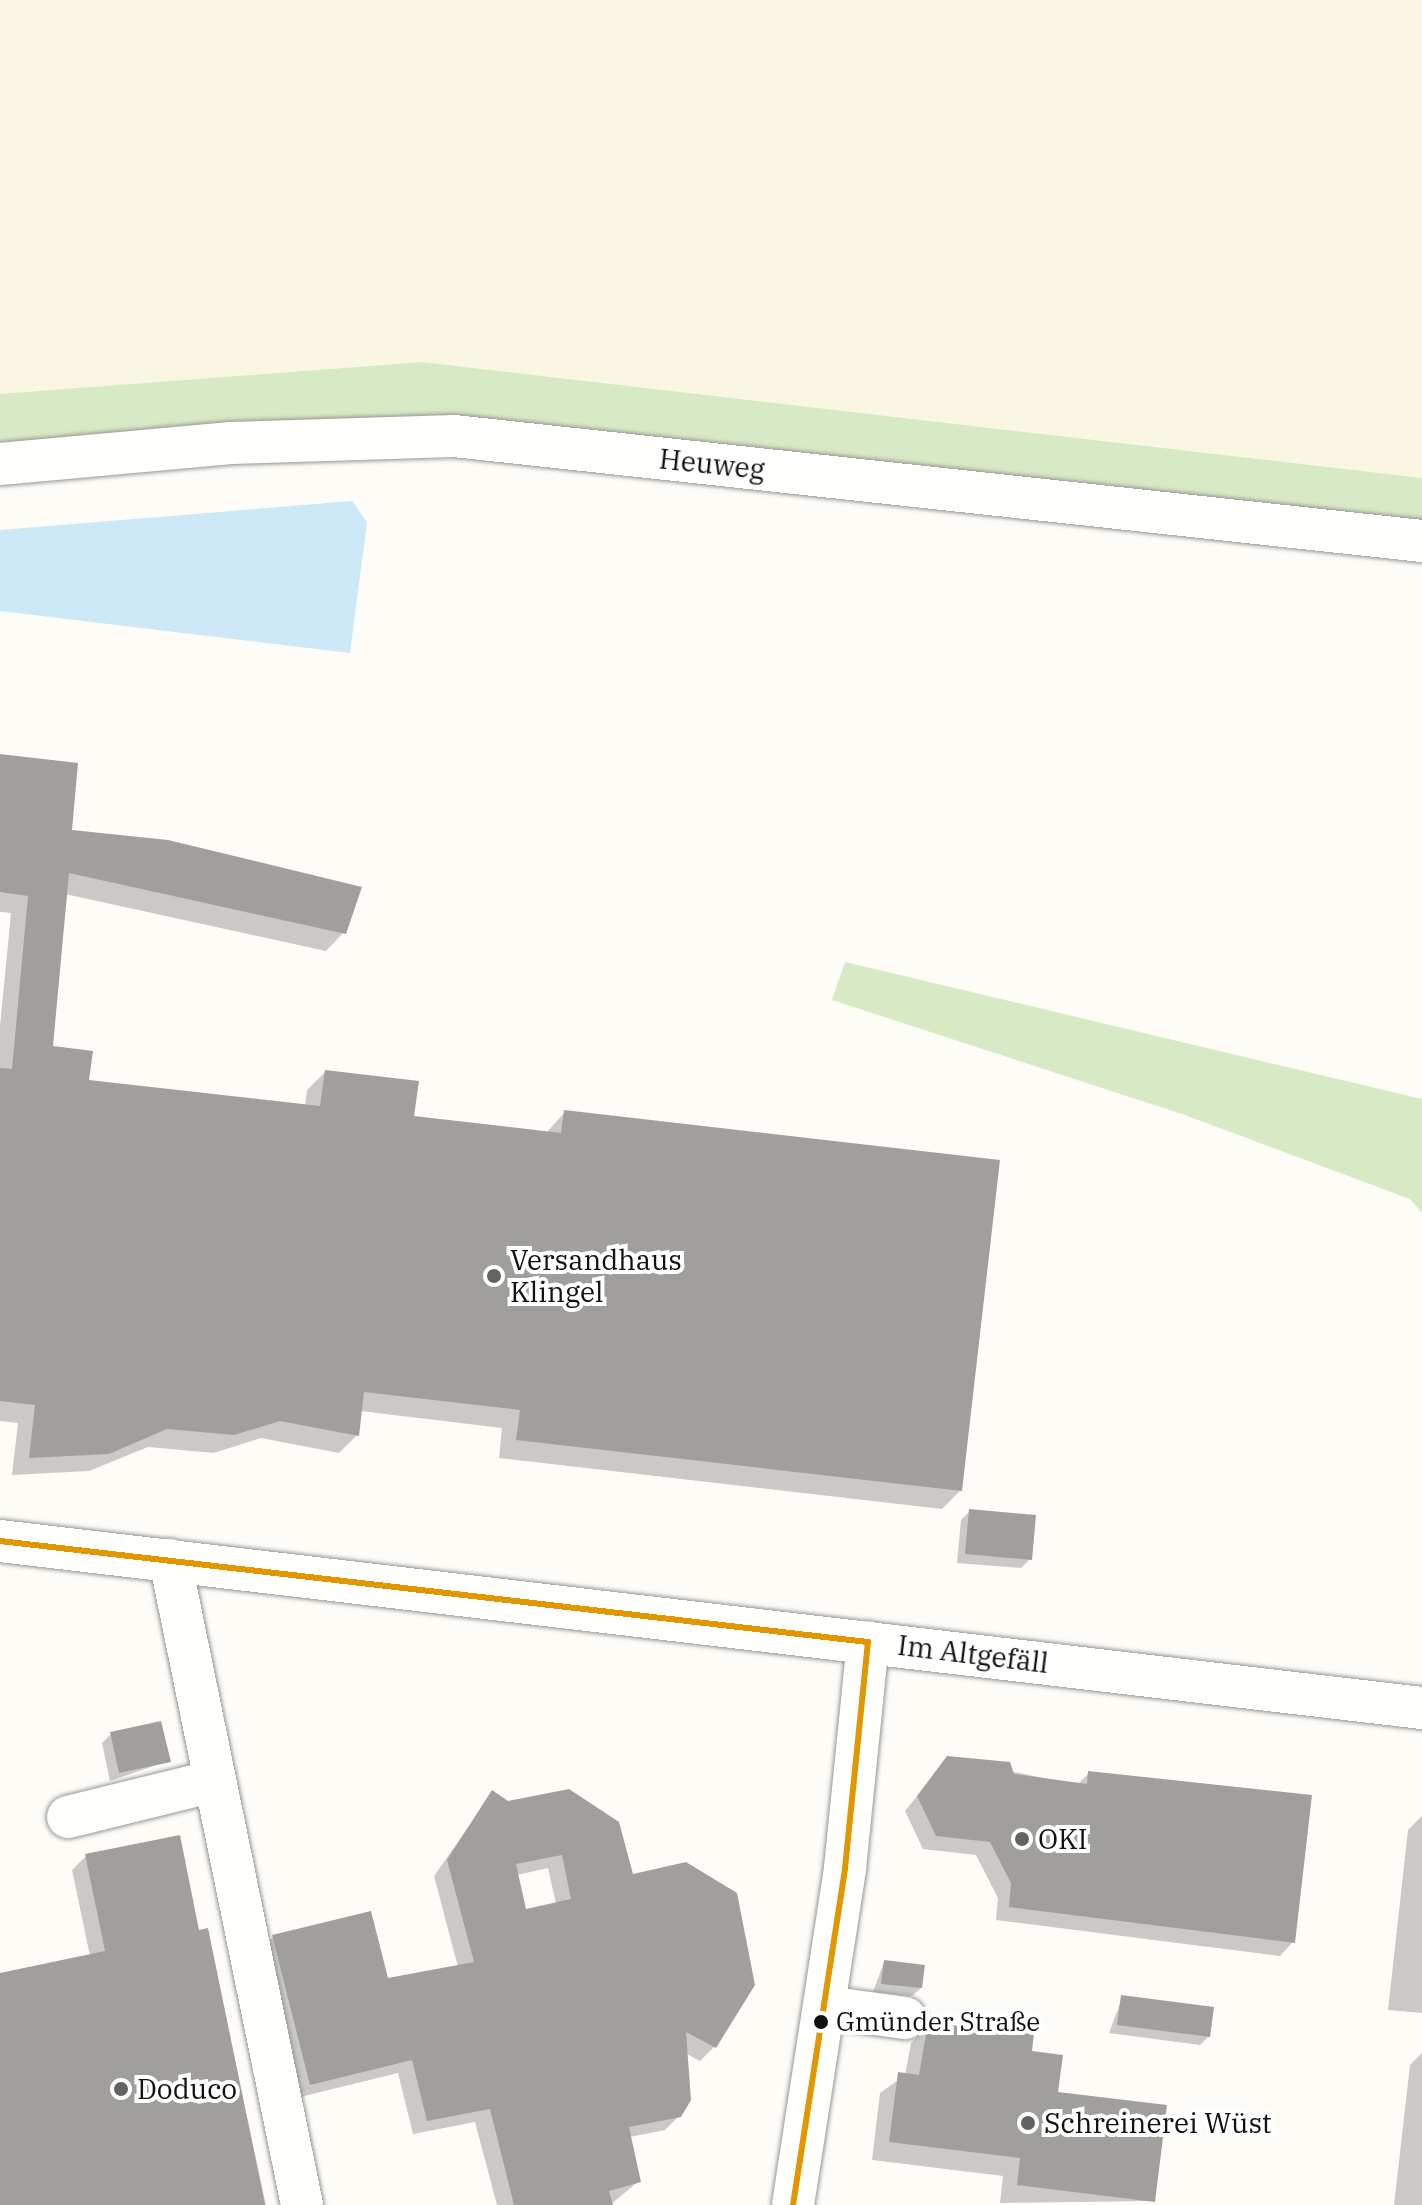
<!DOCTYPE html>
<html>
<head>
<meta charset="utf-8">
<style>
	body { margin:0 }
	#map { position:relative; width:1422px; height:2205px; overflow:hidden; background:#fdfcf7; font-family:"IBM Plex Serif",serif }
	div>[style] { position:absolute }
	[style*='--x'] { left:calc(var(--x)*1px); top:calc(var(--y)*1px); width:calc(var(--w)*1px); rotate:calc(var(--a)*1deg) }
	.farmland>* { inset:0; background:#f9f7e4 }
	.forest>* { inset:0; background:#d8eac5 }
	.water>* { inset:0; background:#cde8f7 }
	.shadow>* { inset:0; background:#0003 }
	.building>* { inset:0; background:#a19f9c }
	.roads { filter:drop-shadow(0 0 2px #979795) drop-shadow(0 0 2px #979795) }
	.minor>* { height:42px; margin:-21px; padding:0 21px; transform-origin:21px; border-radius:21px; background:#fffffe }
	.bus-1>* { height:6px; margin:-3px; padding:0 3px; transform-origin:3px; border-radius:3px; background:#e09702 }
	.dots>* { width:22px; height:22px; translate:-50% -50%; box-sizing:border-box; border:4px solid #fff; border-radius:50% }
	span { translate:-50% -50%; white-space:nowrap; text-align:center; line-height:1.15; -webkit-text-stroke:8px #fff; paint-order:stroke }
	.bus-label { font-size:26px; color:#111 }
	.left { translate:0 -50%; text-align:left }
	.street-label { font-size:28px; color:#111 }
	.poi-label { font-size:28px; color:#111 }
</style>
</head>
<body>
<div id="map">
	<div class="farmland">
		<i style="clip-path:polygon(0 0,1422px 0,1422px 478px,422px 362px,0 394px)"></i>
	</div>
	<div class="forest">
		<i style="clip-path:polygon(422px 362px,1422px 478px,1422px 525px,456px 428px,0 450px,0 394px)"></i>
		<i style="clip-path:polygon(845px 962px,1422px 1099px,1422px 1213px,1410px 1199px,1182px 1114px,832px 1000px)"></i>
	</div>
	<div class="water">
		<i style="clip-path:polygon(352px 501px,367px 522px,350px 653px,0 611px,0 530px)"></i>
	</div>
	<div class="shadow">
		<i style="clip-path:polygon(0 755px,70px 832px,344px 932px,326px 951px,65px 894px,51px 1047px,87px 1082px,305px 1106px,307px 1090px,325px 1072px,412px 1118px,546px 1133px,565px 1112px,961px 1490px,942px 1509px,499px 1458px,502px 1428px,360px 1411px,357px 1435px,339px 1453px,261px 1438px,214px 1453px,148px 1447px,89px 1471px,12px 1475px,18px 1423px,0 1421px,0 1026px,11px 913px,0 912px)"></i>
		<i style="clip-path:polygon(970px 1511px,1030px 1559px,1021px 1568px,957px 1563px,961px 1520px)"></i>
		<i style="clip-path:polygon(111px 1734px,168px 1761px,110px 1781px,102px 1743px)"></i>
		<i style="clip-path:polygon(948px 1758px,1077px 1785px,1089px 1773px,1293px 1942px,1280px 1956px,996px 1920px,998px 1898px,976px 1855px,923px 1849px,905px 1811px)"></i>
		<i style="clip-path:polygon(evenodd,492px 1793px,632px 1876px,714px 2047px,700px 2061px,685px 2053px,680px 2115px,665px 2130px,630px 2137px,639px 2181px,610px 2205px,497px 2205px,475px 2122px,413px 2134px,398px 2073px,296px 2098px,259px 1952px,273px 1937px,387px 1981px,458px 1967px,434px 1876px,492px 1793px,548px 1868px,556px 1904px,524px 1911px,517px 1875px,548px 1868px)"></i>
		<i style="clip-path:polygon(1422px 1816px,1422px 2013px,1388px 2010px,1408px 1830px)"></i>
		<i style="clip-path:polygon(86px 1856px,198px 1932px,207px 1930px,266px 2205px,0 2205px,0 1975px,90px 1956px,72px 1870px)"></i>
		<i style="clip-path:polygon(884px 1962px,921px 1988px,912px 1996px,873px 1992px)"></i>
		<i style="clip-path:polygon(1122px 1998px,1209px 2036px,1200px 2045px,1109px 2033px)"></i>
		<i style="clip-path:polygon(929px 2025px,1030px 2052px,1055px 2093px,1153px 2201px,1000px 2203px,1003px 2176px,872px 2160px,880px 2093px,905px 2075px,911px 2043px)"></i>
		<i style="clip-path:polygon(1422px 2053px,1422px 2205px,1394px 2205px,1410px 2065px)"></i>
	</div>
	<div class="building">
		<i style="clip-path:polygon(0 754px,78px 763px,72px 830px,168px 840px,362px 887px,346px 934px,69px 873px,53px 1046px,93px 1051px,89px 1080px,320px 1106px,325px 1070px,419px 1081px,414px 1116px,561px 1133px,564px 1110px,1000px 1160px,962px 1491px,516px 1440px,520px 1410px,364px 1392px,359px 1436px,280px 1421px,234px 1435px,167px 1429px,109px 1454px,29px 1458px,35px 1405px,0 1401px,0 1068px,12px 1069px,28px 896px,0 892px)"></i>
		<i style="clip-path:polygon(969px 1509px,1036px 1515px,1032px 1560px,965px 1554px)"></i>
		<i style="clip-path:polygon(161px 1721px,171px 1762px,119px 1773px,110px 1732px)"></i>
		<i style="clip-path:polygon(947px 1756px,1010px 1762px,1014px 1774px,1087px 1784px,1088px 1771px,1312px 1795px,1295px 1943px,1009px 1907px,1011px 1883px,990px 1842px,936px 1836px,917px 1796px)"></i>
		<i style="clip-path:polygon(evenodd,569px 1789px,619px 1822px,633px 1874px,686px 1862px,737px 1893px,755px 1985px,716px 2048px,686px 2032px,691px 2100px,681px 2117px,629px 2127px,641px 2182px,609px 2191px,613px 2205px,514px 2205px,490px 2109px,427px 2121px,412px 2060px,310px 2085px,272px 1935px,371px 1911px,388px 1978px,474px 1962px,447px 1860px,492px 1790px,508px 1801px,569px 1789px,562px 1855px,571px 1899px,526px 1909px,516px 1864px,562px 1855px)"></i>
		<i style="clip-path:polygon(180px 1835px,199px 1930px,208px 1928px,265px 2205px,0 2205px,0 1973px,105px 1951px,85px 1854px)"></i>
		<i style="clip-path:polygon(884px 1960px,925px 1965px,922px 1988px,881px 1984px)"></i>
		<i style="clip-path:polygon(1121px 1995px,1214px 2007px,1210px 2037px,1117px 2025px)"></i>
		<i style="clip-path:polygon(928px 2023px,1034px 2033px,1032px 2051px,1063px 2055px,1058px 2092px,1167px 2105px,1155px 2202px,1017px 2185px,1020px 2158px,889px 2142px,898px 2072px,919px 2075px)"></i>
	</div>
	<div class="roads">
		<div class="minor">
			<i style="--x:0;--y:464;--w:232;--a:-5.2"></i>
			<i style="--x:231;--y:443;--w:223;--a:-1.8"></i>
			<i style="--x:454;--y:436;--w:974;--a:6.19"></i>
			<i style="--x:0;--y:1541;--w:1432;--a:6.7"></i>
			<i style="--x:170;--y:1560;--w:658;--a:78.43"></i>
			<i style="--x:68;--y:1817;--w:151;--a:-13.8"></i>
			<i style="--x:825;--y:2007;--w:81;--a:7.8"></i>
			<i style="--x:793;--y:2205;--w:341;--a:-81.2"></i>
			<i style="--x:845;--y:1868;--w:227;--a:-84.2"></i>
		</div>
	</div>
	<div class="bus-1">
		<i style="--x:0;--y:1541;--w:874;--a:6.64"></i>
		<i style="--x:793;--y:2205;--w:341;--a:-81.2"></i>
		<i style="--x:845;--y:1868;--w:227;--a:-84.2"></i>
	</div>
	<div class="dots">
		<i style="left:494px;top:1276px;background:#646362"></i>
		<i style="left:1022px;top:1839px;background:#646362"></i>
		<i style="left:821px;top:2022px;background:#111"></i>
		<i style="left:121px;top:2089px;background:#646362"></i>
		<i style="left:1028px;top:2123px;background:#646362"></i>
	</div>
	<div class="bus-label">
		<span class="left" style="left:836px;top:2022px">Gmünder Straße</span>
	</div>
	<div class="street-label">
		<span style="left:712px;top:464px;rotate:6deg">Heuweg</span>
		<span style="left:973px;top:1654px;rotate:7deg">Im Altgefäll</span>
	</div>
	<div class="poi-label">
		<span class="left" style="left:510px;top:1276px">Versandhaus<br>Klingel</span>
		<span class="left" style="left:1038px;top:1839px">OKI</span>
		<span class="left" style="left:137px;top:2089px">Doduco</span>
		<span class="left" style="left:1044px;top:2123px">Schreinerei Wüst</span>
	</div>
</div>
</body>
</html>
